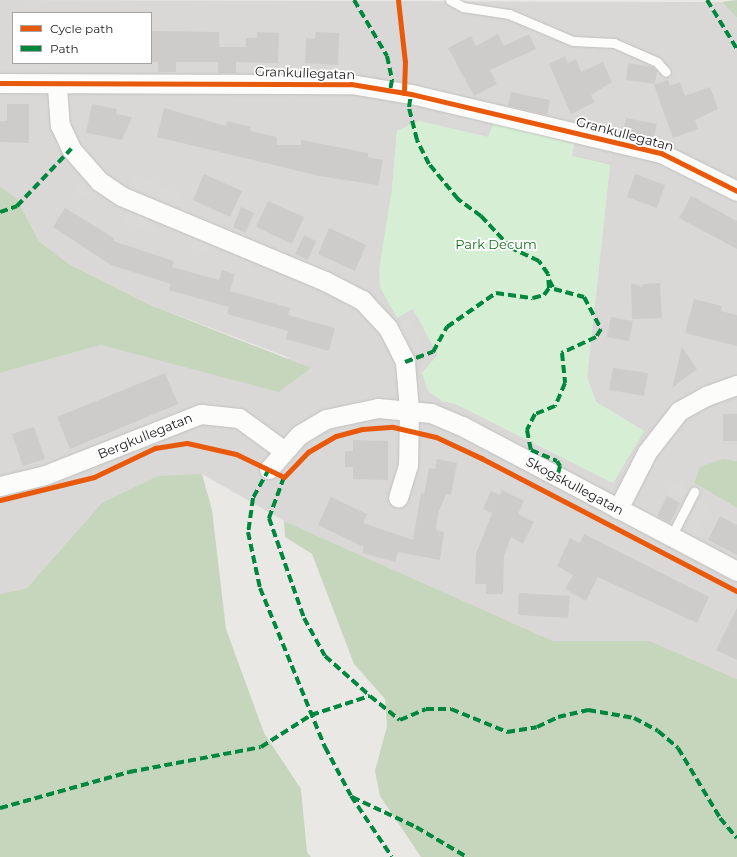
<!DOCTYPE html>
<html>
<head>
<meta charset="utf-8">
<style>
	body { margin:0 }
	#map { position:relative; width:737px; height:857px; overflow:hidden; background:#eae8e5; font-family:Montserrat,sans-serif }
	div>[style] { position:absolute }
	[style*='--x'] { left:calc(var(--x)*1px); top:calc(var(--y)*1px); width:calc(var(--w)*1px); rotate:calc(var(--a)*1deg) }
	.residential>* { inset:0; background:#d9d8d6 }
	.forest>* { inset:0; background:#c6d6bc }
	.park>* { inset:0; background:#d5eed4 }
	.parking>* { inset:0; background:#dad9d8 }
	.round { border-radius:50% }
	.building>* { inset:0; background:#ceccca }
	.roads { filter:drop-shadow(0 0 1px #c1c0bf) drop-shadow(0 0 1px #c1c0bf) }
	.service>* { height:9px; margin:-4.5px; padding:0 4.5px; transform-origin:4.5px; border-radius:4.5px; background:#fcfcfb }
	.minor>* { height:19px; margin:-9.5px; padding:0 9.5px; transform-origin:9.5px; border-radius:9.5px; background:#fcfcfb }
	.quiet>* { height:4px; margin-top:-2px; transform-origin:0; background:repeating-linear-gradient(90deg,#00873e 0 8px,transparent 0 12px) }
	.cycleway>* { height:5px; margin:-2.5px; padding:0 2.5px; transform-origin:2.5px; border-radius:2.5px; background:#e8590c }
	span { translate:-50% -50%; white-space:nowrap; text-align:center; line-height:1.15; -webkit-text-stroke:3.5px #fff; paint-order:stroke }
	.street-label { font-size:13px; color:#1c1c1c }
	.park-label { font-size:13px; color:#166e1c }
	.legend { position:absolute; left:12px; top:12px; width:140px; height:52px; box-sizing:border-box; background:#fff; border:1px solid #a4a4a4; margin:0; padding:5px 7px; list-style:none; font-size:12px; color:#1c1c1c }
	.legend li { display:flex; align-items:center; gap:8px; height:20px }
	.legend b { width:20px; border:1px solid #a4a4a4 }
</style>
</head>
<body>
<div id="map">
	<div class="residential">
		<i style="clip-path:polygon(evenodd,0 0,722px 2px,737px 18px,737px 461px,723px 459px,694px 483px,737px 508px,737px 679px,650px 641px,553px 641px,284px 521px,202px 474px,54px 559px,27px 588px,0 594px,0 373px,101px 345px,240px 379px,290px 358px,148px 304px,69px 264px,39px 241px,17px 199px,0 186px,0 0,13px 13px,151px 13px,151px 63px,13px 63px,13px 13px,0 0,419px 121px,488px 137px,494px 123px,574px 144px,572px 156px,610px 165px,587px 377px,596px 402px,644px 431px,613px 483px,456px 404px,442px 401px,422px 373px,438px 355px,413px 308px,392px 189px,397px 131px,419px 121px)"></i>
	</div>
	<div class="forest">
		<i style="clip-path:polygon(737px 0,737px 18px,722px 2px)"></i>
		<i style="clip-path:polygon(0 186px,17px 199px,39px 241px,69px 264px,148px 304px,311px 368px,279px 392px,101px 345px,0 373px)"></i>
		<i style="clip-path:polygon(723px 459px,737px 461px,737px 508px,694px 483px,700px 467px)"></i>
		<i style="clip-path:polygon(202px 474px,212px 510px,226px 629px,264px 733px,301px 789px,307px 852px,311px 857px,0 857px,0 594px,27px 588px,102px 503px,158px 476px)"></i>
		<i style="clip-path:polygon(284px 521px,553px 641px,650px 641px,737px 679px,737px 857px,421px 857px,380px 796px,375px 771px,387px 726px,385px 699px,354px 664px,312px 554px,285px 537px)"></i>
	</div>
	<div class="park">
		<i style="clip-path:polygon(419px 121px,488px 137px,494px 123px,574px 144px,572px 156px,610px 165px,587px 377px,596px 402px,644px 431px,613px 483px,456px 404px,442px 401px,428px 391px,422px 373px,438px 355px,413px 309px,397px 318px,380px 287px,379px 269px,392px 189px,397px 131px)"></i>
	</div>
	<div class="parking">
		<i style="clip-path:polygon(449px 113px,491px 122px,489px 134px,446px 125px)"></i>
		<i style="clip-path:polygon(583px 143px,613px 150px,610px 163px,580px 156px)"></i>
		<i style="clip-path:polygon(135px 174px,179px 193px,175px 204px,130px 185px)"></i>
		<i style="clip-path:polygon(82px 181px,99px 191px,92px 202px,75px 193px)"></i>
		<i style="clip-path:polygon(129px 211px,148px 217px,145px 229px,125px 223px)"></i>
		<i style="clip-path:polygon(195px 236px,210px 241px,207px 253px,192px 248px)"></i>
		<i style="clip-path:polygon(408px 319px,422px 347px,410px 353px,396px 325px)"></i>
		<i style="clip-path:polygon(673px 429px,677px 436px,666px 452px,658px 450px)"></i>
		<i class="round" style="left:669px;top:482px;width:16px;height:16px"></i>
		<i style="clip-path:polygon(700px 502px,710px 507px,695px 536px,685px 531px)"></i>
	</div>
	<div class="building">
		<i style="clip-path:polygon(151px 31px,219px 32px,219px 47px,246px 47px,246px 38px,257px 38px,257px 32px,279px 33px,278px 63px,236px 62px,236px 73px,218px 73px,218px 62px,176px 62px,176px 72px,158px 72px,158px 62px,151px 62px)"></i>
		<i style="clip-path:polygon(316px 32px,339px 33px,338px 65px,305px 63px,306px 38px,315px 39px)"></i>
		<i style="clip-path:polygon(498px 34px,504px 46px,529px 34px,536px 49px,490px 70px,497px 84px,474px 96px,448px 48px,471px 36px,476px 46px)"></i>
		<i style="clip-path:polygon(565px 56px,568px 63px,576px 59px,581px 72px,603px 62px,612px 82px,591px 95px,595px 102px,571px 114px,549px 64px)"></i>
		<i style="clip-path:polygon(628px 63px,653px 67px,657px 71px,655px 84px,626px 80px)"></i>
		<i style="clip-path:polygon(668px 80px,670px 86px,680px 82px,685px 96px,710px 87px,718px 109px,695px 120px,698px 129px,673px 138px,654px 85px)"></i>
		<i style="clip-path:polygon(511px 92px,550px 100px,547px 115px,508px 106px)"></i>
		<i style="clip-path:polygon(7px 104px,29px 104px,29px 143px,0 142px,0 121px,7px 121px)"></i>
		<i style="clip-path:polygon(92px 104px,117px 109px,116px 114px,132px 117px,122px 140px,86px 133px)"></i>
		<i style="clip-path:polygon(164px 108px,226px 126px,227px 121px,251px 127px,250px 131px,277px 137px,277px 145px,301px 145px,301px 140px,368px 153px,368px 157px,383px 160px,378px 185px,319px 176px,157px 137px)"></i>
		<i style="clip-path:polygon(626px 118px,657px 124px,653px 140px,623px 133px)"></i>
		<i style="clip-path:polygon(204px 174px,242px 191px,230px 217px,193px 200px)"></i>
		<i style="clip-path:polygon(635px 174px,665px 185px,657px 208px,627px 197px)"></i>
		<i style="clip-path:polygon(691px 196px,737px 221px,737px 249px,679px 218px)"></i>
		<i style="clip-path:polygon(268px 201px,304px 217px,292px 244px,256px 227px)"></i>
		<i style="clip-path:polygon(241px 207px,254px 213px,245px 233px,233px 227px)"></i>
		<i style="clip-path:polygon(65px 208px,114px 238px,113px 241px,174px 261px,172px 267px,219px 280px,222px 270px,235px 274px,230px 291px,290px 308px,288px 315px,335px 328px,329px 351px,286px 339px,288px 331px,227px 314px,229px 307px,169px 290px,171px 284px,111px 265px,53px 227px)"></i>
		<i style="clip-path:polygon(329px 228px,366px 245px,355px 271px,318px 254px)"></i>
		<i style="clip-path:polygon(304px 235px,316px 241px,308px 260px,295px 254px)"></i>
		<i style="clip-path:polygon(631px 283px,642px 287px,644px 284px,660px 283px,662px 318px,632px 319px)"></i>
		<i style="clip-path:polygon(694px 299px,722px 306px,721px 311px,737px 315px,737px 346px,685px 333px)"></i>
		<i style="clip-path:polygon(611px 317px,633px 321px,629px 341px,607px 337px)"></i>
		<i style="clip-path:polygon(682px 347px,697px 369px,672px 388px)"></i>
		<i style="clip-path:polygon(613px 368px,648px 373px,644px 396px,609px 390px)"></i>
		<i style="clip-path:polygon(165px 373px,178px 404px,70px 449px,57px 417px)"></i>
		<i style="clip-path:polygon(723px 414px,737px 414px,737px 441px,723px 441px)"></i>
		<i style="clip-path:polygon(34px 427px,45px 459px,23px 466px,12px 434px)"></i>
		<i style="clip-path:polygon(353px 440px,388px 441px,388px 480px,353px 479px,353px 467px,345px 467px,345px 451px,353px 451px)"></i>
		<i style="clip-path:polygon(437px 459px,457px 463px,451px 495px,446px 494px,438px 513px,436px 530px,444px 532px,440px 560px,398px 552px,395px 562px,362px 553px,364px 547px,318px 525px,331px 497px,367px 514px,363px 523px,413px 540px,421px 493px,424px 494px,429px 468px,435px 469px)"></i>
		<i style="clip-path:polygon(502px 490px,524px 501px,518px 514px,534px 522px,523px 544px,511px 537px,504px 556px,503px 594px,486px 594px,486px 584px,475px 584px,476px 554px,492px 513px,483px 509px,491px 491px,500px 495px)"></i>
		<i style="clip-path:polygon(667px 496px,680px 503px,670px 523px,657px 516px)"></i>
		<i style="clip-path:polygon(720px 516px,737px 525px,737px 555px,708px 540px)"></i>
		<i style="clip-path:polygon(584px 534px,709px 597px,697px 623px,598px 577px,586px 601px,565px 589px,573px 575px,557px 566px,570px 538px,580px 543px)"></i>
		<i style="clip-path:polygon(519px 593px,570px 596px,568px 618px,518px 615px)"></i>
		<i style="clip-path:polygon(737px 608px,737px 660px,716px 650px)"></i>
	</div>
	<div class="roads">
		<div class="service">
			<i style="--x:450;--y:0;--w:15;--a:28"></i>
			<i style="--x:463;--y:7;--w:47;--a:8.7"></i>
			<i style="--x:509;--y:14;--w:69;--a:22.9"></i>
			<i style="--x:573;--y:41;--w:41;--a:2.8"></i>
			<i style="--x:614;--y:43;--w:47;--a:23.8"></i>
			<i style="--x:657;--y:62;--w:13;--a:48"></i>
			<i style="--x:671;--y:537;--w:51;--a:-62.9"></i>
		</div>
		<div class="minor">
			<i style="--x:0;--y:83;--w:351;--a:0.2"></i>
			<i style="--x:351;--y:84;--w:61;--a:9.5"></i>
			<i style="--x:411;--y:94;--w:257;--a:13.3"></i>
			<i style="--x:661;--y:153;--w:85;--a:26.6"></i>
			<i style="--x:57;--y:86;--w:39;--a:86"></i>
			<i style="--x:60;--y:125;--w:26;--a:65"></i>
			<i style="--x:71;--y:149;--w:43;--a:48.8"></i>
			<i style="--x:99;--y:181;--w:27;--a:34"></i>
			<i style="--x:121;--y:196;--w:221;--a:22.6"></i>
			<i style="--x:325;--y:281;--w:42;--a:27.2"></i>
			<i style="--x:362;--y:300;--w:38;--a:47"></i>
			<i style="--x:388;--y:328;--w:38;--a:63"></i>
			<i style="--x:405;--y:362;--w:48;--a:85.2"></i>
			<i style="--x:409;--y:410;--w:55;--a:91"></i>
			<i style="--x:408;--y:465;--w:34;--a:107"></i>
			<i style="--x:269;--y:469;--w:45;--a:-48.6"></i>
			<i style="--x:299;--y:435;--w:31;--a:-31"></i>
			<i style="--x:326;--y:419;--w:53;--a:-11.9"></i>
			<i style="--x:378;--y:408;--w:53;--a:5.4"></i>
			<i style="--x:431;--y:413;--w:34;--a:23"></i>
			<i style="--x:462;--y:426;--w:311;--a:27.8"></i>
			<i style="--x:0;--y:486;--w:46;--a:-13.7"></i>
			<i style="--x:45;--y:475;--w:168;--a:-21.4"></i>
			<i style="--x:201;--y:414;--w:38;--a:6"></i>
			<i style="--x:239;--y:418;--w:54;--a:36"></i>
			<i style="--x:618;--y:509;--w:64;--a:-63"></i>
			<i style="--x:647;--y:452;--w:52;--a:-52"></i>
			<i style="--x:679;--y:411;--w:31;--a:-29"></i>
			<i style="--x:706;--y:396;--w:33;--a:-20"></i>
		</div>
	</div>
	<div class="quiet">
		<i style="--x:354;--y:0;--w:65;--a:59.5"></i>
		<i style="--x:387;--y:56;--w:25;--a:78"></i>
		<i style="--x:392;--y:80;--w:10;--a:101"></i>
		<i style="--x:707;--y:0;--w:57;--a:58.5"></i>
		<i style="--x:0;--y:212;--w:18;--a:-19"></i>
		<i style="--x:17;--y:206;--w:79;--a:-46.5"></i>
		<i style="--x:549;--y:280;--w:10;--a:61"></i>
		<i style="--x:554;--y:289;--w:31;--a:15"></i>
		<i style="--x:584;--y:297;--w:36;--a:62"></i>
		<i style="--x:601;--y:329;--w:9;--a:122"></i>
		<i style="--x:596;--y:337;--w:38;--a:155"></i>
		<i style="--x:562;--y:353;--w:30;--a:84"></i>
		<i style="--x:565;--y:383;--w:25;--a:113"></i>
		<i style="--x:555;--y:406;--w:22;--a:158"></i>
		<i style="--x:535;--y:414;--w:18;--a:117"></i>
		<i style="--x:527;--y:430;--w:20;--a:79"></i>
		<i style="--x:531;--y:450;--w:28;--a:23"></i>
		<i style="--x:557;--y:461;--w:6;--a:59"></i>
		<i style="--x:560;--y:466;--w:11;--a:105"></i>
		<i style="--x:405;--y:362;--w:30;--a:-20"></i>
		<i style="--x:433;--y:352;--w:29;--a:-61"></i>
		<i style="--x:447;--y:327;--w:60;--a:-34.8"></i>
		<i style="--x:496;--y:293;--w:37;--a:8"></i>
		<i style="--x:533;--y:298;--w:11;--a:-15"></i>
		<i style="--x:544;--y:295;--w:9;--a:-54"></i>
		<i style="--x:549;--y:288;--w:14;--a:-94"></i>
		<i style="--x:548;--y:274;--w:16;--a:-125"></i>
		<i style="--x:539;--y:261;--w:31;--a:-155"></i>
		<i style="--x:511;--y:248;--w:44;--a:-133.2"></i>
		<i style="--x:481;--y:216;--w:29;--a:-144"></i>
		<i style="--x:458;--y:199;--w:45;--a:-129.6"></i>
		<i style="--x:429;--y:164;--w:27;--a:-117"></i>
		<i style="--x:417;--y:140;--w:34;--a:-104"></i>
		<i style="--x:409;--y:107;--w:13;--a:-81"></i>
		<i style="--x:269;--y:469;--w:33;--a:119"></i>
		<i style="--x:253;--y:498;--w:34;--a:98"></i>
		<i style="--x:248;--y:532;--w:57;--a:77.9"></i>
		<i style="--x:260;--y:588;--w:172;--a:67.8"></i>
		<i style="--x:325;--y:747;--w:55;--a:62"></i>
		<i style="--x:351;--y:796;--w:73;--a:56.1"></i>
		<i style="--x:284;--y:477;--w:44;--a:110.1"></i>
		<i style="--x:269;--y:518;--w:106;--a:70.7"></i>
		<i style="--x:304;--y:618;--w:43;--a:61.1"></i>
		<i style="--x:325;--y:656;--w:60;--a:41.6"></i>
		<i style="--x:352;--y:797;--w:71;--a:25.1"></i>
		<i style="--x:416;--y:827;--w:59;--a:30.5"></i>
		<i style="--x:0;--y:808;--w:134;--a:-15.6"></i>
		<i style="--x:129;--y:772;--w:134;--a:-10.7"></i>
		<i style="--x:261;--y:747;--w:59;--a:-32.6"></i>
		<i style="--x:311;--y:715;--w:62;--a:-17.9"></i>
		<i style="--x:370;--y:696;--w:38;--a:39"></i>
		<i style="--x:400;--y:720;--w:28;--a:-23"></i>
		<i style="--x:426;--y:709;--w:25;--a:0"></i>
		<i style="--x:451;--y:709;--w:61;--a:22.3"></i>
		<i style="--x:507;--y:732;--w:30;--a:-9"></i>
		<i style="--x:537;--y:727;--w:23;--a:-25"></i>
		<i style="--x:558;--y:717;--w:31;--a:-13"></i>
		<i style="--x:588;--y:710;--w:47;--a:9.9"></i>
		<i style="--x:634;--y:718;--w:27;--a:28"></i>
		<i style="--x:658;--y:731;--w:26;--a:40"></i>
		<i style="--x:678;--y:748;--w:82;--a:59"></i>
		<i style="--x:720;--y:818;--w:26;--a:50"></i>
	</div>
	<div class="cycleway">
		<i style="--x:398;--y:0;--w:62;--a:83.6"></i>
		<i style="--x:405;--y:62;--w:31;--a:92"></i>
		<i style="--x:0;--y:83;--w:351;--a:0.2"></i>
		<i style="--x:351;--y:84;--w:61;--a:9.5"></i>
		<i style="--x:411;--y:94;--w:257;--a:13.3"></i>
		<i style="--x:661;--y:153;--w:85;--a:26.6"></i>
		<i style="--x:0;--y:500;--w:97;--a:-13.7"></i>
		<i style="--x:94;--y:477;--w:68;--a:-25.4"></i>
		<i style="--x:155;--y:448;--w:32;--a:-9"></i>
		<i style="--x:187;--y:443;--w:50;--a:12.7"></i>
		<i style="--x:236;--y:454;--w:53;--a:25.6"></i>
		<i style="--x:284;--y:477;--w:35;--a:-46"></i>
		<i style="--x:308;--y:452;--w:32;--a:-30"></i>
		<i style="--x:336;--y:436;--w:27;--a:-15"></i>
		<i style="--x:362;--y:429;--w:31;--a:-4"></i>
		<i style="--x:393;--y:427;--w:44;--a:13.1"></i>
		<i style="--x:436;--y:437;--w:50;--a:25"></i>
		<i style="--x:481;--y:458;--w:288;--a:27.5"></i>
	</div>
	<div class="street-label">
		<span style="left:305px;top:73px;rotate:2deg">Grankullegatan</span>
		<span style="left:625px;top:134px;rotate:15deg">Grankullegatan</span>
		<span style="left:145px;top:436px;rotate:-22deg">Bergkullegatan</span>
		<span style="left:575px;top:486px;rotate:28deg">Skogskullegatan</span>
	</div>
	<div class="park-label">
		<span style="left:496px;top:244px">Park Decum</span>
	</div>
	<ul class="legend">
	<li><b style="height:5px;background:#e8590c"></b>Cycle path</li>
	<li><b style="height:5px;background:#00873e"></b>Path</li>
	</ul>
</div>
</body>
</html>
